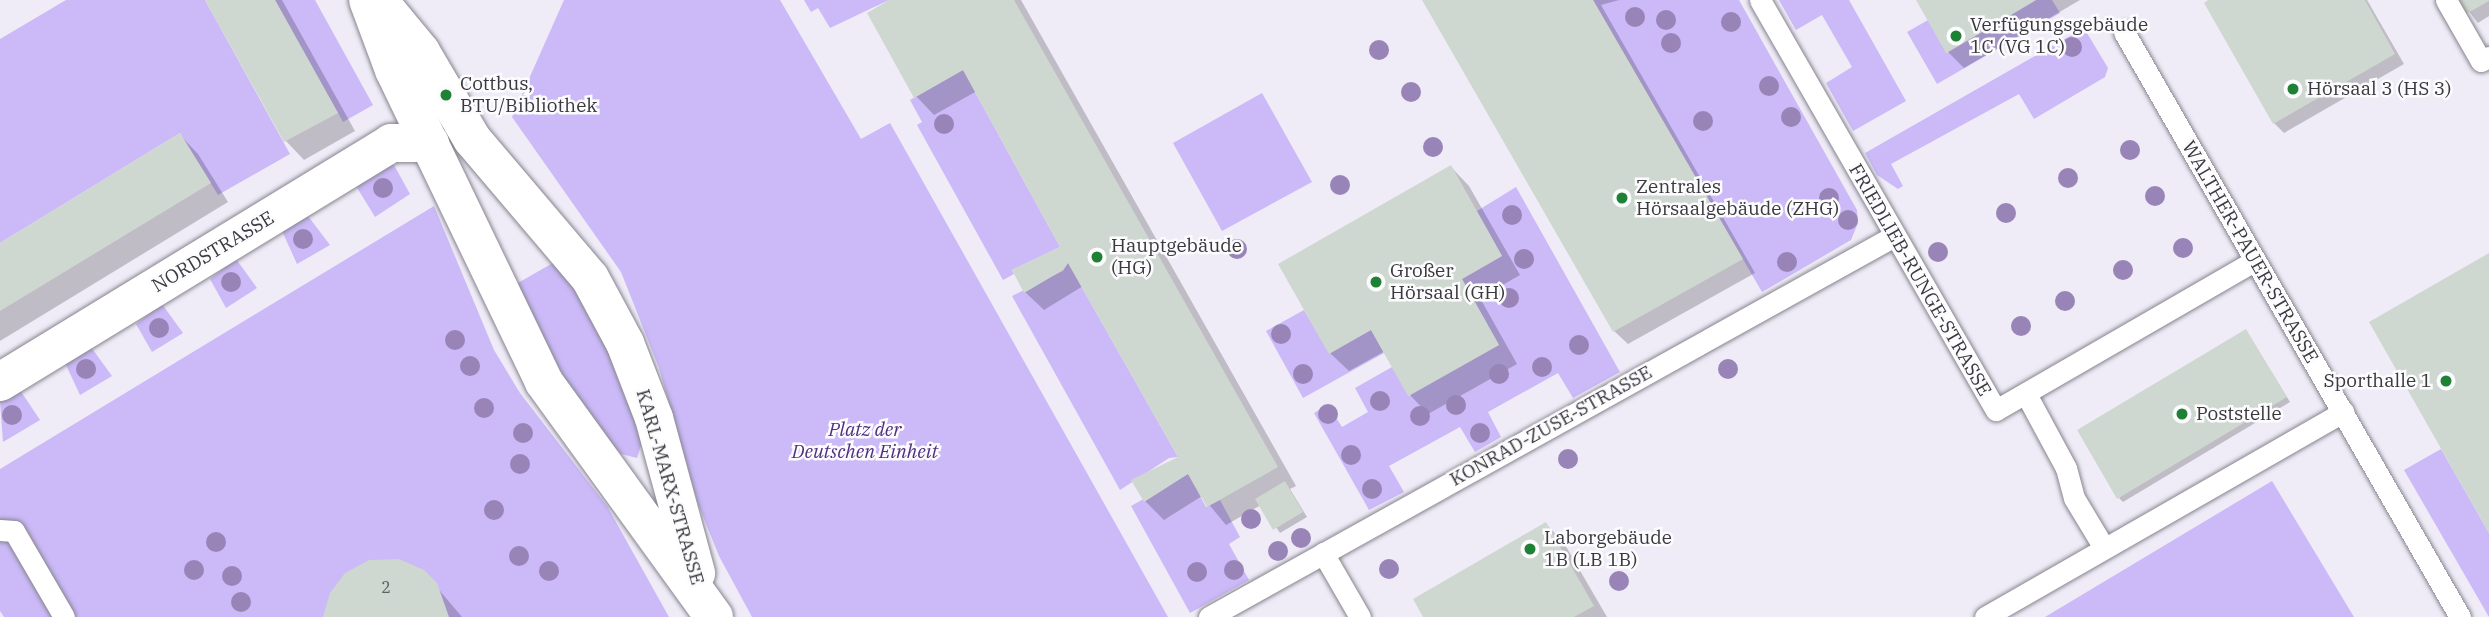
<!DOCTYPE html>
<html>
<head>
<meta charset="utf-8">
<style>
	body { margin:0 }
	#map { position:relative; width:2489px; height:617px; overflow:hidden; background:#efecf7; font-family:"IBM Plex Serif",serif }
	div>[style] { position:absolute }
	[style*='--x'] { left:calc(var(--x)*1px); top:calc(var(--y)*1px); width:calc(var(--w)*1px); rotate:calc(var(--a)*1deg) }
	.green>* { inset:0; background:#cbb9f8 }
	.shadow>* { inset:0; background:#0003 }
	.building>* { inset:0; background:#cfd8d0 }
	.roads { filter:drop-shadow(0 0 2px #86848e) drop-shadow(0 0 2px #86848e) }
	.lane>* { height:21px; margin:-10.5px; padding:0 10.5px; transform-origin:10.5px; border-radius:10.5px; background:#fff }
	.street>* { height:38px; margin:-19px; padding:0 19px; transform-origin:19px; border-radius:19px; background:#fff }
	.secondary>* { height:38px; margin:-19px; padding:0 19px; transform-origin:19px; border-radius:19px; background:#fff }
	.trees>* { width:20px; height:20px; margin:-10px; border-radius:50%; background:#9884b7 }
	.dots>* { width:19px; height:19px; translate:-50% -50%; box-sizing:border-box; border:4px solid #fcfbfd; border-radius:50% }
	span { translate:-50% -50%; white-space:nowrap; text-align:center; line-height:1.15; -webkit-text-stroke:5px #fcfbfd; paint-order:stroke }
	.number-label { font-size:16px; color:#5f6162 }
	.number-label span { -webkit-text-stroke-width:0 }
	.poi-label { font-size:19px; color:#3a393d }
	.left { translate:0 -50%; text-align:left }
	.right { translate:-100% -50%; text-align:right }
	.street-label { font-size:19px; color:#3a393d }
	.park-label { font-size:19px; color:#502f82; font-style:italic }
</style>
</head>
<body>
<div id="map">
	<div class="green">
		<i style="clip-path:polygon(66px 0,205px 0,290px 154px,218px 195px,180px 133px,0 243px,0 39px)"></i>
		<i style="clip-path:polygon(275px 0,315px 0,373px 105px,343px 122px)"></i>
		<i style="clip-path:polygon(564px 0,780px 0,861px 139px,890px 123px,1168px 617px,752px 617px,719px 556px,698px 504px,659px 368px,621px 272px,512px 117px)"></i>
		<i style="clip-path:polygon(804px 0,889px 0,830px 28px,818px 8px,811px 12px)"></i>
		<i style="clip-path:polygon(1593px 0,1739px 0,1857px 210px,1858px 223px,1851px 240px,1762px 292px)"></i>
		<i style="clip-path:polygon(1779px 0,1849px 0,1906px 101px,1853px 131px,1826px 83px,1852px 67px,1822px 15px,1796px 30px)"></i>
		<i style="clip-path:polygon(2036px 0,2052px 0,2060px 13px,1937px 84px,1907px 32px,1928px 20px,1947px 53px)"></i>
		<i style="clip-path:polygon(2084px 28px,2108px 68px,2105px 77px,2034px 119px,2019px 94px,1891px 164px,1903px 186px,1898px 189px,1877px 175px,1865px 153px)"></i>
		<i style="clip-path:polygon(963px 70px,1060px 247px,1012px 270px,1014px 274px,1003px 280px,917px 125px,922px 122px,910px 100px)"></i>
		<i style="clip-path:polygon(1262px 93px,1312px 182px,1222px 231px,1173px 143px)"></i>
		<i style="clip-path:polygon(385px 162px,394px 165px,410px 194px,375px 217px,356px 186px)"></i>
		<i style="clip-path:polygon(1516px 187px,1620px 372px,1573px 398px,1558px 373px,1488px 412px,1501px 437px,1475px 452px,1460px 427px,1389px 466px,1404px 492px,1369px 510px,1314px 413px,1328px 405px,1342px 427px,1368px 412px,1355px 388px,1392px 367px,1409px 396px,1499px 345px,1462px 279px,1502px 256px,1477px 211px)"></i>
		<i style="clip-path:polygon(434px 206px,494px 350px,520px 393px,607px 506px,669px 617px,4px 617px,0 611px,0 469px)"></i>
		<i style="clip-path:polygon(308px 216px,330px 245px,297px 264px,282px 231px)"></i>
		<i style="clip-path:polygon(236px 259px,257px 288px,226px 308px,210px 279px)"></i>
		<i style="clip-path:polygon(558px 260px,613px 354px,642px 442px,637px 458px,621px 454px,563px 387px,511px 287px)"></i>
		<i style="clip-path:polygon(1068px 263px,1178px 457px,1169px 458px,1120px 490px,1012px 296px,1063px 271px)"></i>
		<i style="clip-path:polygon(162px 304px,183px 333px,152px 352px,136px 324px)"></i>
		<i style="clip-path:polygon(1304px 310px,1329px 353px,1371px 330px,1384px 353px,1303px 398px,1266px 331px)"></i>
		<i style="clip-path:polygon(91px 347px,112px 376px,80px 395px,65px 363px)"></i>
		<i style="clip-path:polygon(20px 390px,40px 420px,3px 442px,0 402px)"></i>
		<i style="clip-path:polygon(2441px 449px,2489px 533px,2489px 617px,2404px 470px)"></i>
		<i style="clip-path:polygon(1188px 474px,1206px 507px,1220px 500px,1240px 537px,1229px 544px,1249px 580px,1190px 613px,1131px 506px)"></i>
		<i style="clip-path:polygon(2272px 481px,2354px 617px,2045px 617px)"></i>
	</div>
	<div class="shadow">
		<i style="clip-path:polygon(207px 0,282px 0,355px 131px,304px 160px,286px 141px)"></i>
		<i style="clip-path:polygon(892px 0,1021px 0,1296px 486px,1290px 489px,1307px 517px,1280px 533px,1261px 505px,1226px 525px,1202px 496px,1164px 520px,1145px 501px,1133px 481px,1180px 458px,1083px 286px,1044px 310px,1025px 292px,1062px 248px,977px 91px,934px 115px,916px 96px)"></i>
		<i style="clip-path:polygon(1425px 0,1619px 0,1601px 5px,1755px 273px,1628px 344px,1614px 331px)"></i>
		<i style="clip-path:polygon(1918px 0,2080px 0,1964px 68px,1948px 52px)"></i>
		<i style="clip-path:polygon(2212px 0,2367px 0,2404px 64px,2284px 133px,2274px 123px)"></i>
		<i style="clip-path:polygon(2460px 0,2489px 0,2489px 16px,2478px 23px)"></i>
		<i style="clip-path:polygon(180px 135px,198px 154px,228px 202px,0 341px,0 245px)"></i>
		<i style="clip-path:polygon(1451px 167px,1469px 186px,1520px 275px,1480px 298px,1517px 364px,1428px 414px,1410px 395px,1385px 351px,1349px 371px,1330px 353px)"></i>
		<i style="clip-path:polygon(2246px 331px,2290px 402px,2123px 502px,2119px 498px)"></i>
		<i style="clip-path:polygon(1546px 524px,1564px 543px,1607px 617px,1425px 617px)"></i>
		<i style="clip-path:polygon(423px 571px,462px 617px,326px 617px)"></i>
	</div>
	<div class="building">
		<i style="clip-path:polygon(205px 0,275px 0,338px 113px,284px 142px)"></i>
		<i style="clip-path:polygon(889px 0,1014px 0,1278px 467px,1207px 507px,1188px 474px,1144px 502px,1131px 480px,1178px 457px,1068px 263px,1063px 270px,1024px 293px,1012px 270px,1060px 247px,963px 70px,914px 98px,867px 13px)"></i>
		<i style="clip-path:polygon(1422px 0,1593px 0,1743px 259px,1613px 332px)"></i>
		<i style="clip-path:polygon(1916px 0,2036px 0,1946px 53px)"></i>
		<i style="clip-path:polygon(2208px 0,2365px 0,2395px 54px,2273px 124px,2204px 3px)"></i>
		<i style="clip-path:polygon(2458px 0,2489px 0,2489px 1px,2466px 14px)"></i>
		<i style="clip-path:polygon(180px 133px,211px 183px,0 311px,0 243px)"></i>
		<i style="clip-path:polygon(1451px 165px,1502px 256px,1462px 279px,1499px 345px,1408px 396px,1371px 330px,1329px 354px,1278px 264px)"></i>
		<i style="clip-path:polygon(2489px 253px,2489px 533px,2369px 322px)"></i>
		<i style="clip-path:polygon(2246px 329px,2287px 397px,2117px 499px,2077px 430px)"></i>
		<i style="clip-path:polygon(1285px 481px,1303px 512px,1273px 530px,1255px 499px)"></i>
		<i style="clip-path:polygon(1546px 522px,1594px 606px,1574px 617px,1423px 617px,1413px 599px)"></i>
		<i style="clip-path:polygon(399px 559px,424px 570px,437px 583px,449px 617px,323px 617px,330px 593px,345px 573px,369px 560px)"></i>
	</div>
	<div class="roads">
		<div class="lane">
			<i style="--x:1760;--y:0;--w:473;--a:60.1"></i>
			<i style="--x:1996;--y:410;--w:298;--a:-30"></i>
			<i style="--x:2446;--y:0;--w:70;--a:60.2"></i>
			<i style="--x:2481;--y:61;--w:9;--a:-27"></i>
			<i style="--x:2124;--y:32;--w:675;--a:60.13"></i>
			<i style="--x:2026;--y:394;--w:84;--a:61.6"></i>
			<i style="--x:2066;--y:468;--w:31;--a:75"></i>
			<i style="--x:2074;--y:498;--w:58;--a:59"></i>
			<i style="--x:0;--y:530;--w:14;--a:4"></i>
			<i style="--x:14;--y:531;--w:99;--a:59.8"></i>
			<i style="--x:1323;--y:553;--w:74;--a:60"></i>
			<i style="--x:1209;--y:617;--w:784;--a:-29.08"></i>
			<i style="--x:1985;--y:617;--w:413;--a:-29.8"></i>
		</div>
		<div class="street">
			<i style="--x:0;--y:382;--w:458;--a:-31.4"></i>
			<i style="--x:391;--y:143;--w:39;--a:0"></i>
		</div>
		<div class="secondary">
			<i style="--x:368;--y:0;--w:75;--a:69.6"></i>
			<i style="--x:394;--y:70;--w:346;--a:64.3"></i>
			<i style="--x:544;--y:382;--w:290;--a:54.1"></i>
			<i style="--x:379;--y:1;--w:66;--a:50.5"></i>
			<i style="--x:421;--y:52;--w:101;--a:59.6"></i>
			<i style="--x:472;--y:139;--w:182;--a:49.7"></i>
			<i style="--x:590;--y:278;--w:74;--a:61.7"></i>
			<i style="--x:625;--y:343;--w:80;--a:68.9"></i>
			<i style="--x:654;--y:418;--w:161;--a:74.8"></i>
		</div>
	</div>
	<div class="trees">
		<i style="left:1635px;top:17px"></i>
		<i style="left:1666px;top:20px"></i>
		<i style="left:1731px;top:22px"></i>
		<i style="left:1671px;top:43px"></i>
		<i style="left:2072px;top:47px"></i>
		<i style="left:1379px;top:50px"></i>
		<i style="left:1769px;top:86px"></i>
		<i style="left:1411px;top:92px"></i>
		<i style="left:1791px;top:117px"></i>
		<i style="left:1703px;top:121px"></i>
		<i style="left:944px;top:124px"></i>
		<i style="left:1433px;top:147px"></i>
		<i style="left:2130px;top:150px"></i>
		<i style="left:2068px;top:178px"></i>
		<i style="left:1340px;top:185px"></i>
		<i style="left:383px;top:188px"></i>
		<i style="left:2155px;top:196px"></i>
		<i style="left:1829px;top:198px"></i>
		<i style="left:2006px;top:213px"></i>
		<i style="left:1512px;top:215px"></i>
		<i style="left:1848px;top:220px"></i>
		<i style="left:303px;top:239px"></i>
		<i style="left:2183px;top:248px"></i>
		<i style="left:1237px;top:249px"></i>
		<i style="left:1938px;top:252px"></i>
		<i style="left:1524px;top:259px"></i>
		<i style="left:1787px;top:262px"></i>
		<i style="left:2123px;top:270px"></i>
		<i style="left:231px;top:282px"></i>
		<i style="left:1509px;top:298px"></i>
		<i style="left:2065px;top:301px"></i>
		<i style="left:2021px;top:326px"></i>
		<i style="left:159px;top:328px"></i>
		<i style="left:1281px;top:334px"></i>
		<i style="left:455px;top:340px"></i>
		<i style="left:1579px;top:345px"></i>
		<i style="left:470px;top:366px"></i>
		<i style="left:1542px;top:367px"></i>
		<i style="left:86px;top:369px"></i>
		<i style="left:1728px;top:369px"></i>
		<i style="left:1303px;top:374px"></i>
		<i style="left:1499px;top:374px"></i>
		<i style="left:1380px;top:401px"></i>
		<i style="left:1456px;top:405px"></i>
		<i style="left:484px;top:408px"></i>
		<i style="left:1328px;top:414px"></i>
		<i style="left:12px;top:415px"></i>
		<i style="left:1420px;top:416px"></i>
		<i style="left:523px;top:433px"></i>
		<i style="left:1480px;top:433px"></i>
		<i style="left:1351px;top:455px"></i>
		<i style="left:1568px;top:459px"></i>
		<i style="left:520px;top:464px"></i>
		<i style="left:1372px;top:489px"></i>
		<i style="left:494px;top:510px"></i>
		<i style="left:1251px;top:519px"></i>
		<i style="left:1301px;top:538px"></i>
		<i style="left:216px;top:542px"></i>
		<i style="left:1278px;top:551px"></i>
		<i style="left:519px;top:556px"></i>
		<i style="left:1389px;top:569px"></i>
		<i style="left:194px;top:570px"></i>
		<i style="left:1234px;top:570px"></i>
		<i style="left:549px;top:571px"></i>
		<i style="left:1197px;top:572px"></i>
		<i style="left:232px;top:576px"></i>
		<i style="left:1619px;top:581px"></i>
		<i style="left:241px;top:602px"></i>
	</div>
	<div class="dots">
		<i style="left:1956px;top:36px;background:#1e8135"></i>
		<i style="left:2293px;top:89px;background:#1e8135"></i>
		<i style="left:446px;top:95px;background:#1e8135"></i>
		<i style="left:1622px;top:198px;background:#1e8135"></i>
		<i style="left:1097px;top:257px;background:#1e8135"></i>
		<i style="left:1376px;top:282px;background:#1e8135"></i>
		<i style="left:2446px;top:381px;background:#1e8135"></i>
		<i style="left:2182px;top:414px;background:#1e8135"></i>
		<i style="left:1530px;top:549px;background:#1e8135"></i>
	</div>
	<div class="number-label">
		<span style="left:386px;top:587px">2</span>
	</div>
	<div class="poi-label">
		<span class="left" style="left:1970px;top:36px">Verfügungsgebäude<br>1C (VG 1C)</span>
		<span class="left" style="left:460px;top:95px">Cottbus,<br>BTU/Bibliothek</span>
		<span class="left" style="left:2307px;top:89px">Hörsaal 3 (HS 3)</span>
		<span class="left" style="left:1636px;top:198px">Zentrales<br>Hörsaalgebäude (ZHG)</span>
		<span class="left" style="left:1111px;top:257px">Hauptgebäude<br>(HG)</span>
		<span class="left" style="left:1390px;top:282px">Großer<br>Hörsaal (GH)</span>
		<span class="right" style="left:2432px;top:381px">Sporthalle 1</span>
		<span class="left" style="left:2196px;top:414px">Poststelle</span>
		<span class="left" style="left:1544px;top:549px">Laborgebäude<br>1B (LB 1B)</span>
	</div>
	<div class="street-label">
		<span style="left:213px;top:252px;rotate:-31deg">NORDSTRASSE</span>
		<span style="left:2250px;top:252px;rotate:60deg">WALTHER-PAUER-STRASSE</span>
		<span style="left:1920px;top:280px;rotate:60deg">FRIEDLIEB-RUNGE-STRASSE</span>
		<span style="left:1551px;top:426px;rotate:-29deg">KONRAD-ZUSE-STRASSE</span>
		<span style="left:670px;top:487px;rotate:74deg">KARL-MARX-STRASSE</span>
	</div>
	<div class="park-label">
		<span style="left:865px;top:441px">Platz der<br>Deutschen Einheit</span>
	</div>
</div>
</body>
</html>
